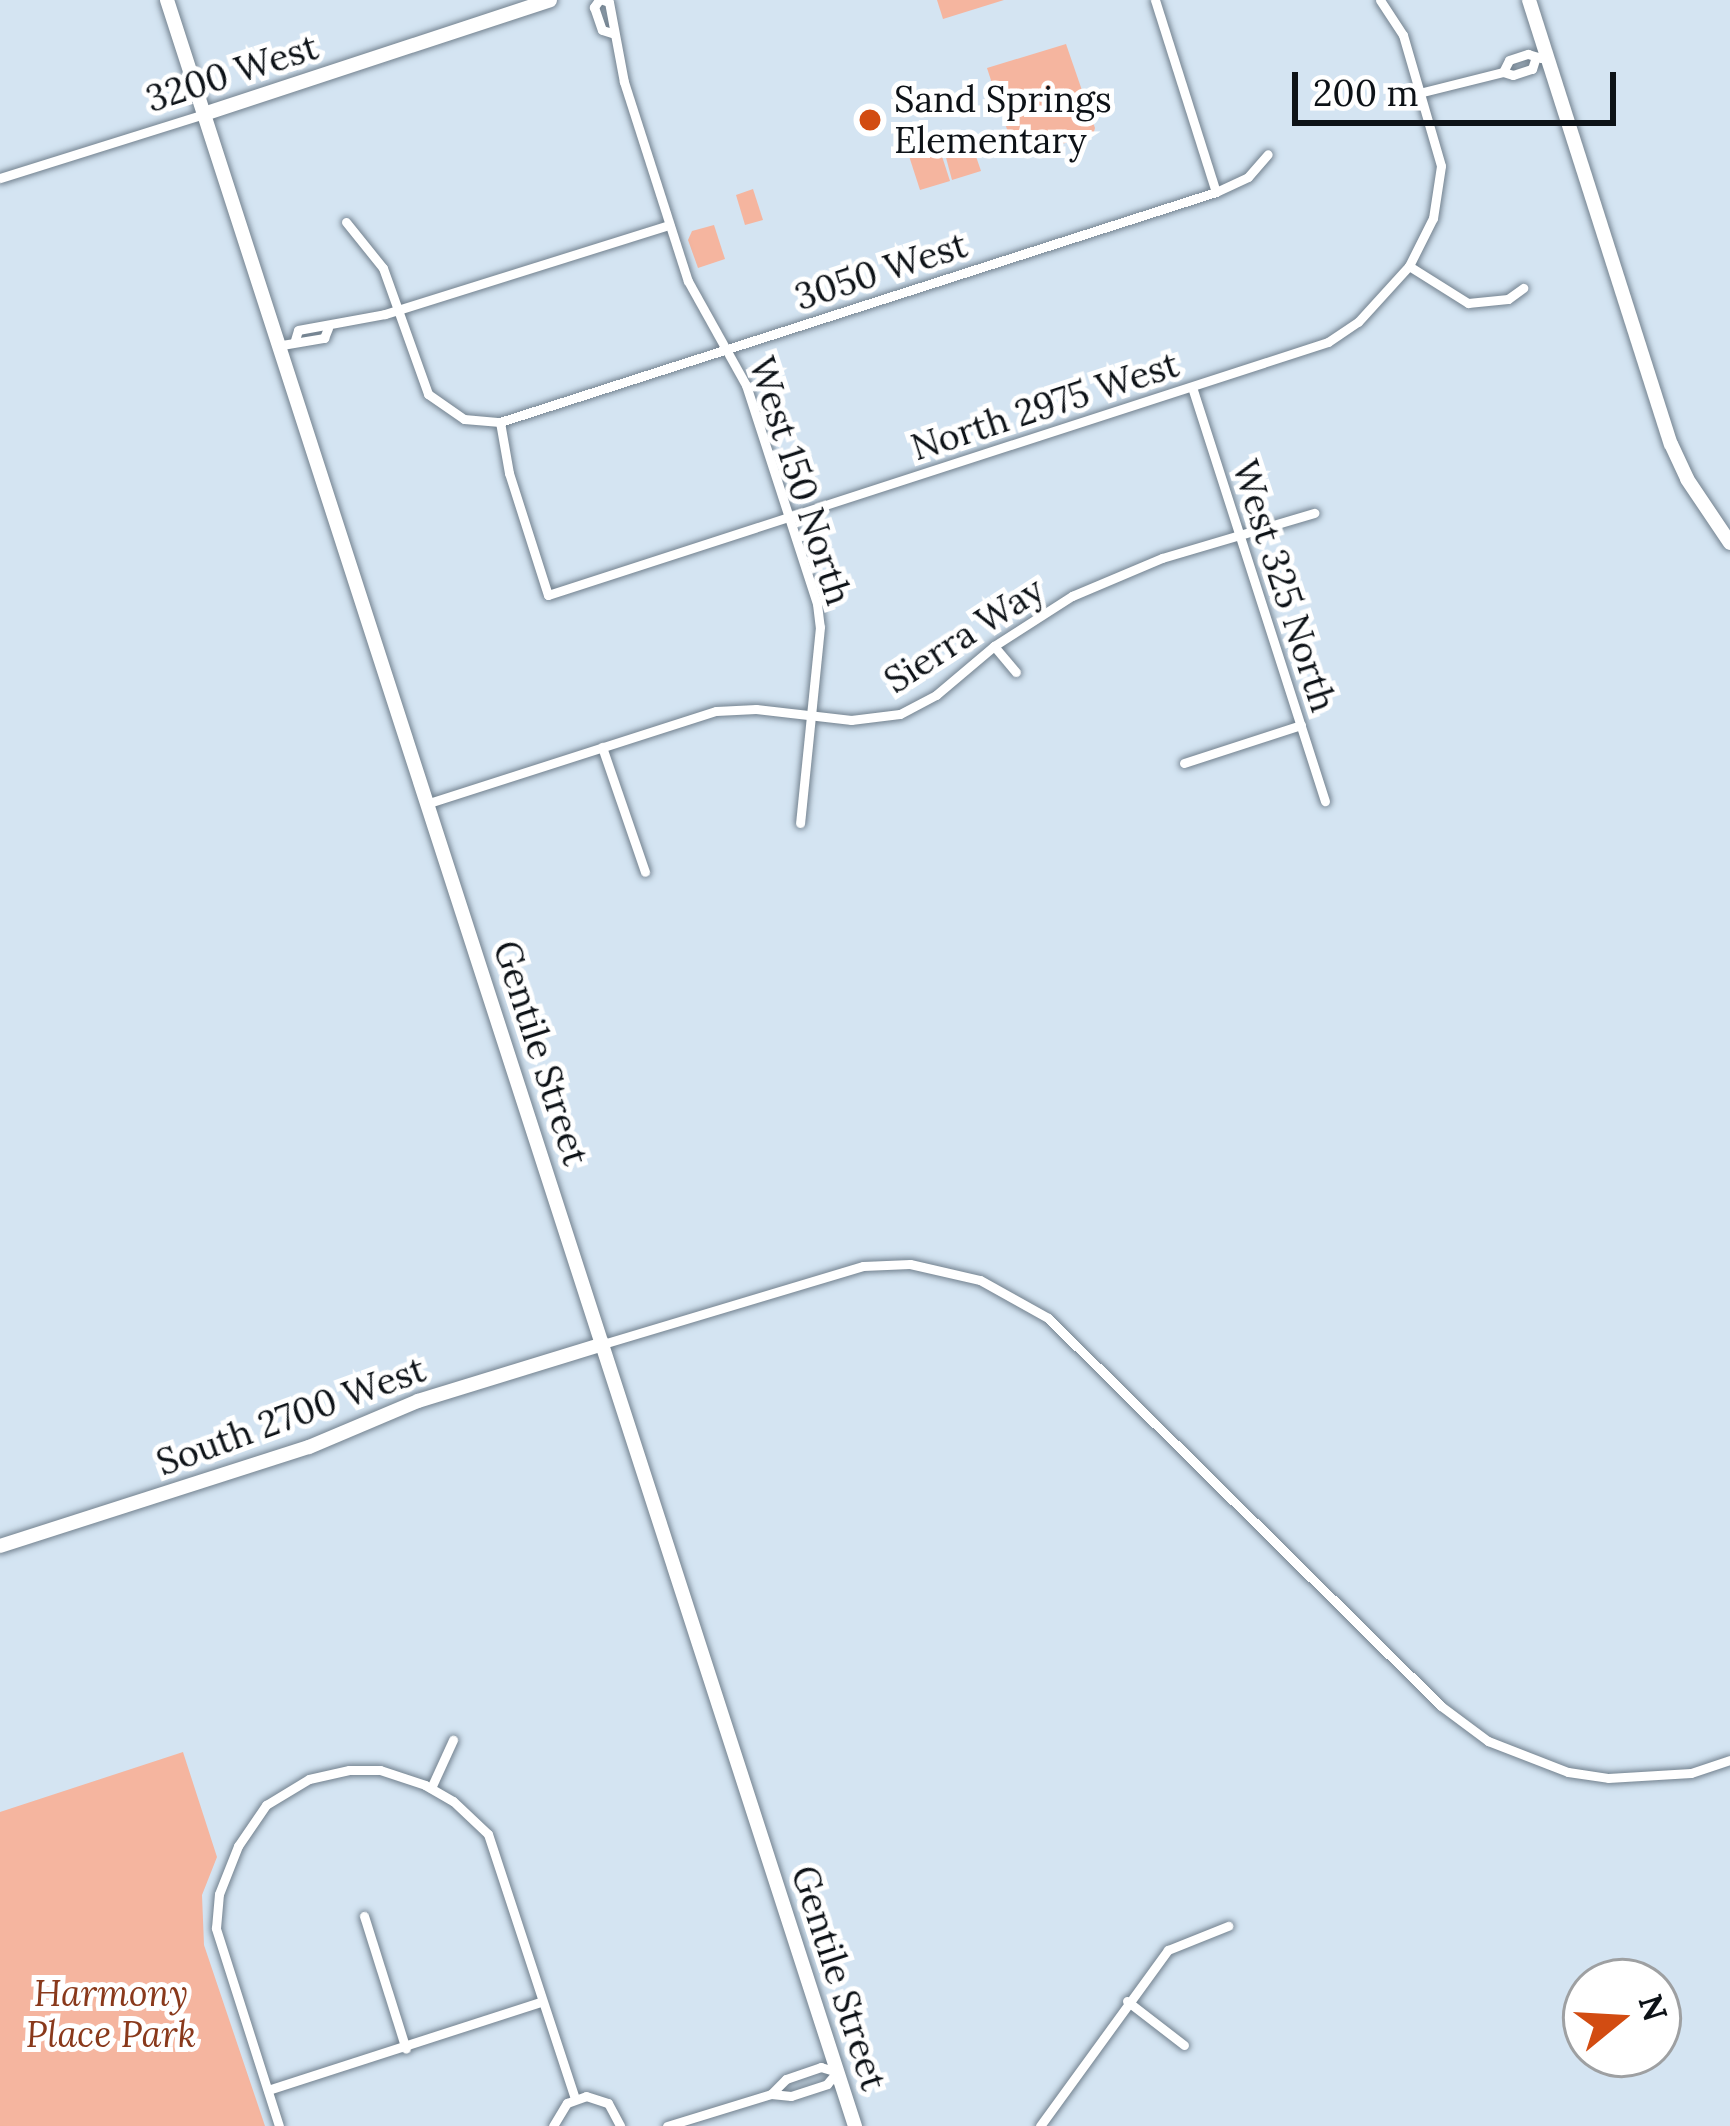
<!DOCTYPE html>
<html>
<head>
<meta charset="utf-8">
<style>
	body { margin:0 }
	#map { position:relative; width:1730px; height:2126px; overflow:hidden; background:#d4e4f2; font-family:Lora,serif }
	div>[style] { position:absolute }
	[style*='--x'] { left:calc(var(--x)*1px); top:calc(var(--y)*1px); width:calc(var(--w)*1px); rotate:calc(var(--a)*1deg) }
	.green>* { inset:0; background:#f5b59f }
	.roads { filter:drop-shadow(0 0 3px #72818e) drop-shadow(0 0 3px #72818e) }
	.street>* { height:9px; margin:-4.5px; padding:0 4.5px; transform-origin:4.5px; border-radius:4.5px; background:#fff }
	.secondary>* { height:14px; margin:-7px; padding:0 7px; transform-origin:7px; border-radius:7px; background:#fff }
	.dots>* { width:33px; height:33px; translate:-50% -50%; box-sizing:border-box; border:6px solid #fff; border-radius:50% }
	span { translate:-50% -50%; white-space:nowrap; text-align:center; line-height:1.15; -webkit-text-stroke:10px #fff; paint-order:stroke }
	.street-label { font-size:36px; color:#0d1217 }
	.poi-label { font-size:36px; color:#0d1217 }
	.left { translate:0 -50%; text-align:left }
	.park-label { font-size:36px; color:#89391b; font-style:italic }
	.north { position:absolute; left:1562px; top:1958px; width:120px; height:120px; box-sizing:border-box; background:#fff; border:3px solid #9ea0a2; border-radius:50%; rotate:72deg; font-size:33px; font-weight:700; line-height:48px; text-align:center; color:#0d1217 }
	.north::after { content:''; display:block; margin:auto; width:42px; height:54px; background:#d24c12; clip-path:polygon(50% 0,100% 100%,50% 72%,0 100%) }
	.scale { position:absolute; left:1292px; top:72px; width:324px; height:54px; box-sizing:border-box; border:6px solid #0d1217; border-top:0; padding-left:15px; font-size:36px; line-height:42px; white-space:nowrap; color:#0d1217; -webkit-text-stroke:9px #fff; paint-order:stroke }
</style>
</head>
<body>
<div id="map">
	<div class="green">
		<i style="clip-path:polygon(937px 0,1004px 0,943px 19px)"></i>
		<i style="clip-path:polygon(1066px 44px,1095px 128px,1093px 135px,1016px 157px,987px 68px)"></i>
		<i style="clip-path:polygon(967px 130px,981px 171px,952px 180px,941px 139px)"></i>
		<i style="clip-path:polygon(939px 147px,950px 181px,920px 190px,909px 156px)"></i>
		<i style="clip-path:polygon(753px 189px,763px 220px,745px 225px,736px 195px)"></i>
		<i style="clip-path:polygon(714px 225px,725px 259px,698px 268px,688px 240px,692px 231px)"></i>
		<i style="clip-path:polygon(183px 1752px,217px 1857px,202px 1895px,204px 1945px,265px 2126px,0 2126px,0 1812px)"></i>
	</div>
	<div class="roads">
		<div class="street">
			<i style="--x:599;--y:0;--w:9;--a:126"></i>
			<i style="--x:594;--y:7;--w:24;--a:71"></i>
			<i style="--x:602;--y:30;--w:10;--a:17"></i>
			<i style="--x:603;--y:0;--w:6;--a:18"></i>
			<i style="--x:609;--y:2;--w:81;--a:79.4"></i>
			<i style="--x:624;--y:82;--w:209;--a:72.2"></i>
			<i style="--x:688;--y:281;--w:119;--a:60.9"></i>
			<i style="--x:746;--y:385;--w:230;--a:72"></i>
			<i style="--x:817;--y:604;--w:23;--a:83"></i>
			<i style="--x:820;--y:627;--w:197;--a:95.8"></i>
			<i style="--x:1155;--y:0;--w:201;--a:72.4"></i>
			<i style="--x:1380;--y:0;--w:42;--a:56.7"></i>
			<i style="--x:1403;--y:35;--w:136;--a:73.8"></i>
			<i style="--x:1441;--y:166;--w:53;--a:98.7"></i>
			<i style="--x:1433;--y:218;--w:54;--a:116.6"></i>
			<i style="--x:1503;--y:72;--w:13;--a:-63"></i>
			<i style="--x:1509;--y:60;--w:20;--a:-18"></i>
			<i style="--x:1528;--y:54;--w:14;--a:17"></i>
			<i style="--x:1423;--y:92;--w:82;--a:-14"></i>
			<i style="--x:1503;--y:72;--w:10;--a:17"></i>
			<i style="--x:1513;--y:75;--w:20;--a:-18"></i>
			<i style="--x:1532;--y:69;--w:9;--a:-72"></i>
			<i style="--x:0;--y:178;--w:217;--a:-17.4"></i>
			<i style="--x:346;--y:222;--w:59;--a:51.2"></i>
			<i style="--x:383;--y:268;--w:134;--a:70.3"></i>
			<i style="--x:428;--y:394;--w:44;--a:34.8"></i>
			<i style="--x:464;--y:419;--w:36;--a:5"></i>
			<i style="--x:500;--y:422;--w:52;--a:80"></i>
			<i style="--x:509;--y:473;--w:128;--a:72.3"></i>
			<i style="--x:548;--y:595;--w:820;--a:-17.97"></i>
			<i style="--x:1328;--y:342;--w:36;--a:-34"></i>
			<i style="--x:1358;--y:322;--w:76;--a:-47.7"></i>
			<i style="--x:1409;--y:266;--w:70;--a:32.1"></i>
			<i style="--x:1468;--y:303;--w:40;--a:-5.7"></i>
			<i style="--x:1508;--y:299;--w:19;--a:-36"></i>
			<i style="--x:295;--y:340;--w:10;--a:-73"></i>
			<i style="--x:298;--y:330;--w:88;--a:-10.4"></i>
			<i style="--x:385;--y:314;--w:298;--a:-17.4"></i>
			<i style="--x:282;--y:345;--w:43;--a:-9.5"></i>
			<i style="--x:324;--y:338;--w:11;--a:-68"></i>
			<i style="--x:1192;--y:387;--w:435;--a:72.2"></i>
			<i style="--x:500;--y:422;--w:752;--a:-17.81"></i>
			<i style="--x:1216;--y:192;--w:35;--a:-25"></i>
			<i style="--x:1248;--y:177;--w:30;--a:-49"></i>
			<i style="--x:994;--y:646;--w:34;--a:50"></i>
			<i style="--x:602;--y:747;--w:132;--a:71"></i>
			<i style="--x:1184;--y:763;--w:123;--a:-18"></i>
			<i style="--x:429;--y:803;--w:301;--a:-17.8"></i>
			<i style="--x:716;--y:711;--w:40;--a:-2.9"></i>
			<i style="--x:756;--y:709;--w:96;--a:6.6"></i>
			<i style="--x:851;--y:720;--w:49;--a:-7"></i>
			<i style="--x:900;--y:714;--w:41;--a:-27.8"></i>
			<i style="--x:936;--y:695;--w:76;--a:-40.2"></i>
			<i style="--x:994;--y:646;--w:93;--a:-32.7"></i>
			<i style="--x:1072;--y:596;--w:98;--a:-22.9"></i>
			<i style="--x:1162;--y:558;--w:159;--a:-16.5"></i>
			<i style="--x:603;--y:1344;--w:271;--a:-16.7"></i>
			<i style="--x:863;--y:1266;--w:47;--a:-2.4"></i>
			<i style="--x:910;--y:1264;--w:72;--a:12.9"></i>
			<i style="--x:980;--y:1280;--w:78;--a:29.2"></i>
			<i style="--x:1048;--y:1318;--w:552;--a:44.63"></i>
			<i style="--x:1441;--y:1706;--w:59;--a:36.7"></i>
			<i style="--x:1488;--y:1741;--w:86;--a:21.2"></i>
			<i style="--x:1568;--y:1772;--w:40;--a:8.5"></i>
			<i style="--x:1608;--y:1778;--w:83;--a:-3.4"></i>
			<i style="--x:1691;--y:1773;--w:41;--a:-18.4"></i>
			<i style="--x:431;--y:1788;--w:53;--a:-65.4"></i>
			<i style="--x:364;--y:1916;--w:139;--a:72.5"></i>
			<i style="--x:1127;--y:2001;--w:72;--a:37.7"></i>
			<i style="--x:268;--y:2090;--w:287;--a:-17.9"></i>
			<i style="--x:279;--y:2126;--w:208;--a:-107.7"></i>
			<i style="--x:216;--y:1928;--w:34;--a:-85"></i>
			<i style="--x:219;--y:1894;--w:52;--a:-68.4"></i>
			<i style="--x:238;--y:1846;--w:50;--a:-55.7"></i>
			<i style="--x:266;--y:1805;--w:50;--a:-31.2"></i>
			<i style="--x:309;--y:1779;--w:41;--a:-12.7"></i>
			<i style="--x:349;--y:1770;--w:31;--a:0"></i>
			<i style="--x:380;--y:1770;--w:47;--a:18.4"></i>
			<i style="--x:425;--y:1785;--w:32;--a:30"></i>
			<i style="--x:453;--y:1801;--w:48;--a:43.3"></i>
			<i style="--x:488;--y:1834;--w:278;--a:71.8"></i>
			<i style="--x:553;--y:2126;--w:27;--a:-59"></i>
			<i style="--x:567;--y:2103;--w:20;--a:-20"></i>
			<i style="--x:586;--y:2096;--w:23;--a:18"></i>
			<i style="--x:608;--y:2103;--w:26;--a:62"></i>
			<i style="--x:667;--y:2126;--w:109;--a:-17.1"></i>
			<i style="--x:771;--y:2094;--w:20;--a:6"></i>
			<i style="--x:791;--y:2096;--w:38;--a:-18"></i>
			<i style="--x:827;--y:2084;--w:16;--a:-50"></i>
			<i style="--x:837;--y:2072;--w:17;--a:-163"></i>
			<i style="--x:821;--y:2067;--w:37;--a:161"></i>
			<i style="--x:786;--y:2079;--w:21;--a:135"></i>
			<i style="--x:1040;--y:2126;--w:218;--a:-54"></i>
			<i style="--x:1168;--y:1950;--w:65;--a:-21.8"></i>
		</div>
		<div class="secondary">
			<i style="--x:167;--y:0;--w:2235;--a:72.07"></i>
			<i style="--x:1529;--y:0;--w:466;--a:72.3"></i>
			<i style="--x:1671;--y:444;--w:38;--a:65"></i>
			<i style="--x:1687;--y:479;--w:77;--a:56.1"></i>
			<i style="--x:207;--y:113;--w:361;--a:-18.2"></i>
			<i style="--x:0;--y:1546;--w:324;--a:-17.8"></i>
			<i style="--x:309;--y:1447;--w:118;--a:-22.9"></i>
			<i style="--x:418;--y:1401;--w:194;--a:-17.1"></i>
		</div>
	</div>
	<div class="dots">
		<i style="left:870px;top:120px;background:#d24c12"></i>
	</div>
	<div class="street-label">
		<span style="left:232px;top:73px;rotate:-18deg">3200 West</span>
		<span style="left:881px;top:271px;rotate:-18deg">3050 West</span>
		<span style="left:1045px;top:406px;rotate:-18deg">North 2975 West</span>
		<span style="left:800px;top:481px;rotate:72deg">West 150 North</span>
		<span style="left:1284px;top:586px;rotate:72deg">West 325 North</span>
		<span style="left:964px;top:635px;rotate:-33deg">Sierra Way</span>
		<span style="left:541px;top:1053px;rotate:72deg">Gentile Street</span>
		<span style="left:291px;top:1416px;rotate:-20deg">South 2700 West</span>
		<span style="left:839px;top:1978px;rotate:72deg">Gentile Street</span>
	</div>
	<div class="poi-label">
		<span class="left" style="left:894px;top:120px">Sand Springs<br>Elementary</span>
	</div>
	<div class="park-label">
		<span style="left:111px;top:2014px">Harmony<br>Place Park</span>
	</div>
	<div class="north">N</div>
	<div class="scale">200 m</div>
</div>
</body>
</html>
